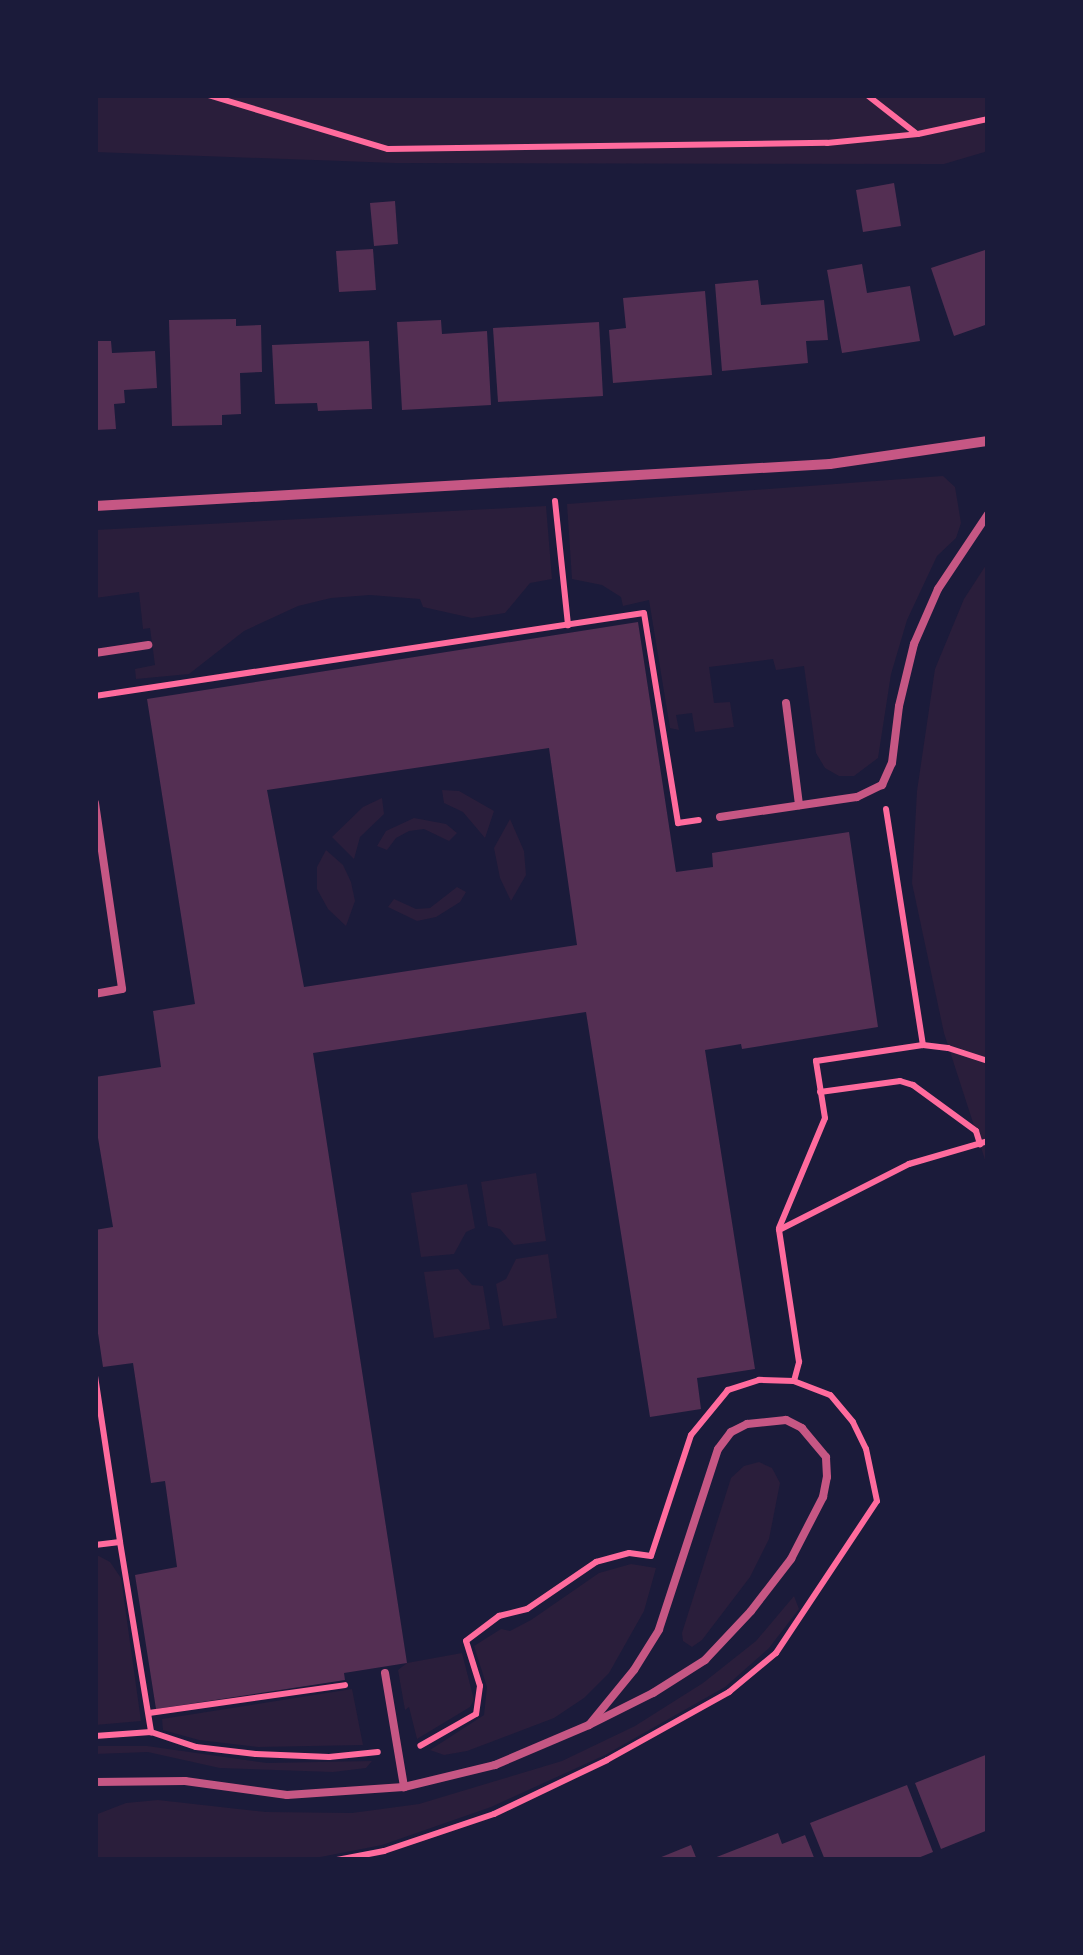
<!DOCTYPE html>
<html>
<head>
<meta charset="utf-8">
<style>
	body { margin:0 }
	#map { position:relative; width:1083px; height:1955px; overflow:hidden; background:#1b1b3a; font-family:"Roboto Condensed",sans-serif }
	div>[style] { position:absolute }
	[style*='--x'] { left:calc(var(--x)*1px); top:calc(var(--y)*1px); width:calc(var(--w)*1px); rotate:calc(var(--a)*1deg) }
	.green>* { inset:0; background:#2a1e3b }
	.building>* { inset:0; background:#542f53 }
	.path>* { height:6px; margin:-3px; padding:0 3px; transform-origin:3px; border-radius:3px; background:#ff6b9d }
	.service>* { height:8px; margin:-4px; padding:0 4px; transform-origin:4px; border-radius:4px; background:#c65784 }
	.minor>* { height:10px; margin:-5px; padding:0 5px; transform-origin:5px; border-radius:5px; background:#c65784 }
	span { translate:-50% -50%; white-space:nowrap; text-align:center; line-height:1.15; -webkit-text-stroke:8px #1b1b3a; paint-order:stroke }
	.frame { position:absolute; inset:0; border:98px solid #1b1b3a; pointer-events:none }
</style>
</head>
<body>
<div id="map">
	<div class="green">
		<i style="clip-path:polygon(95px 95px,988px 95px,988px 151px,944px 164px,395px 163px,95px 152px)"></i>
		<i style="clip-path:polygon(943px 476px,955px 487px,961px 523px,956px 538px,937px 556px,907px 620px,891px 674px,878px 758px,854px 776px,839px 776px,825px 768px,816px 753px,804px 666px,776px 670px,773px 659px,709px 667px,714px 703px,730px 702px,734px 727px,695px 732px,692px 713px,676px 715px,679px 730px,670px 728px,649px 600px,623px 606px,621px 597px,602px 585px,572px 579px,567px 504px)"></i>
		<i style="clip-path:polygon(546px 506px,552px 579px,530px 583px,505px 613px,472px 618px,423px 607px,420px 599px,370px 595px,331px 598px,298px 606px,244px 631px,189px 674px,136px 679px,135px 669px,155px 665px,150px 628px,143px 629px,139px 592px,95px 598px,95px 530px)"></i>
		<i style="clip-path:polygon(988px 562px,988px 1169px,944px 1033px,912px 883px,917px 791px,935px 669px,964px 599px)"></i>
		<i style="clip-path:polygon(442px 790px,459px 791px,494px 811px,485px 838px,463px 812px,444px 803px)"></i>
		<i style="clip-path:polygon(382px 798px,384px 814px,360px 837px,354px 859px,332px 837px,363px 807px)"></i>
		<i style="clip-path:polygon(414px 818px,446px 824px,457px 833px,449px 841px,424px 829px,409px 831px,396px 838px,387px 850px,377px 846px,386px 831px)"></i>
		<i style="clip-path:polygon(510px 819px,524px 851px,526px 875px,511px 901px,500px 878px,494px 848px)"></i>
		<i style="clip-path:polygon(326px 850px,343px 865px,351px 882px,355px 901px,346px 926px,328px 909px,317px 889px,317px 867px)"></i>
		<i style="clip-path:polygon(457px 887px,466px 892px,460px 902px,436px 917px,417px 921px,388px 907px,394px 899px,416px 909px,430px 908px)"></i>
		<i style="clip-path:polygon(536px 1173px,546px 1241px,514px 1245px,500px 1229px,488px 1226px,481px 1182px)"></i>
		<i style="clip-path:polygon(467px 1184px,475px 1228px,466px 1232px,454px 1254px,421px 1257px,411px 1193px)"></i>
		<i style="clip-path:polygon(548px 1254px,557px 1318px,503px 1326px,496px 1284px,506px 1279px,516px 1259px)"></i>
		<i style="clip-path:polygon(458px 1269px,472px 1285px,483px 1286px,490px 1329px,434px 1338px,424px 1272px)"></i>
		<i style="clip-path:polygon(759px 1462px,772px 1468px,780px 1483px,769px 1539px,750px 1577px,702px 1640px,692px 1647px,683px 1641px,682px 1633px,731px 1478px,744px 1466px)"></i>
		<i style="clip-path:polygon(95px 1554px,110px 1562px,121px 1578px,141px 1721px,95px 1725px)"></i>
		<i style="clip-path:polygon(631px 1564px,656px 1568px,644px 1611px,609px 1673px,584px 1698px,554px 1718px,467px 1751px,444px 1755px,430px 1750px,484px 1715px,487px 1687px,474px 1646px,501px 1629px,510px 1631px,531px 1620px,599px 1573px)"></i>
		<i style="clip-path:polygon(794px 1596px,799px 1609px,769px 1648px,725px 1687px,605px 1755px,491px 1807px,382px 1845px,305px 1860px,95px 1860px,95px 1815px,126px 1803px,158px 1800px,266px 1812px,352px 1813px,419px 1804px,562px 1761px,635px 1726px,703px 1683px,756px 1641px)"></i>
		<i style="clip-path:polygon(462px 1653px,474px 1700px,470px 1707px,417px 1739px,409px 1707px,405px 1710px,398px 1670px,407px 1663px)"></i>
		<i style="clip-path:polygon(352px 1689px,363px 1745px,258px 1747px,199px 1740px,163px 1730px,162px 1719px)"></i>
		<i style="clip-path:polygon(95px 1746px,147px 1746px,267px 1763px,372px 1761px,366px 1768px,333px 1772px,220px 1768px,148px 1752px,95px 1754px)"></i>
	</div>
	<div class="building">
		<i style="clip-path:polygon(894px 183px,901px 226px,863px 232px,856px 190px)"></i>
		<i style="clip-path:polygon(395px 201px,398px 244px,374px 246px,370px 203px)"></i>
		<i style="clip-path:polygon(373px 249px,376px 290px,339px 292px,336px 251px)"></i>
		<i style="clip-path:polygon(988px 249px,988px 324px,954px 336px,931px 268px)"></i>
		<i style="clip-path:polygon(862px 264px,867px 293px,910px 286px,920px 341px,842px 353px,827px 270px)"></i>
		<i style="clip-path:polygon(758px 280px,761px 305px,824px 300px,828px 340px,806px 341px,808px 363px,722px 371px,715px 284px)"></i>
		<i style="clip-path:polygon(705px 291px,712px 375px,613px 383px,609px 330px,626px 328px,623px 298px)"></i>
		<i style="clip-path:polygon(236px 319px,236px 326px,261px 325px,262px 372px,240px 373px,241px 414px,222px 415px,222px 425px,172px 426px,169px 320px)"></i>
		<i style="clip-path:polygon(441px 320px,442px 334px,487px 331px,491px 405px,402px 410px,397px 322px)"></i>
		<i style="clip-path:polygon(599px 322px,603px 396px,498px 402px,493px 328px)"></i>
		<i style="clip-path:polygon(95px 341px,111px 341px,112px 353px,155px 351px,157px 388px,124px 390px,125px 403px,114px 404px,116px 429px,95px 430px)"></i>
		<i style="clip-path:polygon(369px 341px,372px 409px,318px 411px,317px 403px,275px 404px,272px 345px)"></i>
		<i style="clip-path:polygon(evenodd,638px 622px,676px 872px,713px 867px,712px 853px,849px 832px,878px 1027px,742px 1049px,741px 1044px,705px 1050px,755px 1369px,697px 1378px,701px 1409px,650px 1417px,586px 1012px,313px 1053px,407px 1663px,344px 1673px,345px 1680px,156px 1709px,135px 1575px,177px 1567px,165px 1481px,151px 1483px,133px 1363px,103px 1367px,95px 1313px,95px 1230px,113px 1227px,95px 1120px,95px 1077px,161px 1067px,153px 1011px,195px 1004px,147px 699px,638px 622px,549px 748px,577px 945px,304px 987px,267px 790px,549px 748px)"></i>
		<i style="clip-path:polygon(988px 1754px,988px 1830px,941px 1849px,915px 1783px)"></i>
		<i style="clip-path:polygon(907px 1785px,933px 1852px,913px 1860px,825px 1860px,810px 1823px)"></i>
		<i style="clip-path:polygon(778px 1833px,782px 1844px,805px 1835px,815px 1860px,709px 1860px)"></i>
		<i style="clip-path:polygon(691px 1845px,697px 1860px,654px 1860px)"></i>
	</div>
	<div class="path">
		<i style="--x:208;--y:95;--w:188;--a:16.7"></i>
		<i style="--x:388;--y:149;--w:439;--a:-0.8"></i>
		<i style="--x:827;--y:143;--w:91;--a:-5.6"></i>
		<i style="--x:918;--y:134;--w:72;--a:-12.1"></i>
		<i style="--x:867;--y:95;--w:63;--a:38"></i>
		<i style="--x:555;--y:501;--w:125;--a:84"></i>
		<i style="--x:95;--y:696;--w:555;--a:-8.6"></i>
		<i style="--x:644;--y:613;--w:213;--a:80.8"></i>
		<i style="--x:678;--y:823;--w:21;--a:-8"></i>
		<i style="--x:886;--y:809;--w:239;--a:81.1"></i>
		<i style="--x:820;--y:1092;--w:81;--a:-7.8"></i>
		<i style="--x:900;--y:1081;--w:14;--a:17"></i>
		<i style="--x:913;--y:1085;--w:78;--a:36.1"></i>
		<i style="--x:976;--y:1131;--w:14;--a:73"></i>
		<i style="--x:779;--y:1228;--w:119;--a:-67.3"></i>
		<i style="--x:825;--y:1118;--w:58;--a:-99"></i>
		<i style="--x:816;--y:1061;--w:108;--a:-8.5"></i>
		<i style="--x:923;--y:1045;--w:25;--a:7"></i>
		<i style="--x:948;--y:1048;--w:42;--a:18"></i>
		<i style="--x:95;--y:1376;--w:168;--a:81.4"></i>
		<i style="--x:794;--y:1381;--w:20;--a:-75"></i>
		<i style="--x:799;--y:1362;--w:134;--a:-98.6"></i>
		<i style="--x:779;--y:1230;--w:146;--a:-26.9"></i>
		<i style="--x:909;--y:1164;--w:82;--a:-16.2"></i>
		<i style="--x:95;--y:1545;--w:25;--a:-7"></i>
		<i style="--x:120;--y:1542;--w:193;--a:80.7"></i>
		<i style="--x:149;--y:1713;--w:198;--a:-8.1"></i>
		<i style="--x:95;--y:1736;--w:56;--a:-4.1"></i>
		<i style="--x:151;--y:1732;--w:47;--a:18.4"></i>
		<i style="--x:196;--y:1747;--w:60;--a:6.7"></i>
		<i style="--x:256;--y:1754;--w:73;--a:2.4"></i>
		<i style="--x:329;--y:1757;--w:49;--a:-5.8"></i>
		<i style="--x:337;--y:1860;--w:48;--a:-10.8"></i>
		<i style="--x:384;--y:1851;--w:116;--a:-18.6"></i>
		<i style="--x:494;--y:1814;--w:125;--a:-25.5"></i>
		<i style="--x:607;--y:1760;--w:140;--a:-29.1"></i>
		<i style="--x:729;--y:1692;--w:61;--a:-39.7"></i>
		<i style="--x:776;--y:1653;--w:182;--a:-56.4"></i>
		<i style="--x:877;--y:1501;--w:53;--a:-101.9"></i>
		<i style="--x:866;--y:1449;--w:30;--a:-116"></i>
		<i style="--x:853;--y:1422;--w:35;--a:-130"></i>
		<i style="--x:830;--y:1395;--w:39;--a:-159"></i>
		<i style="--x:794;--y:1381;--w:35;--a:-178"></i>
		<i style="--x:759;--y:1380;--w:33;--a:162"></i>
		<i style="--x:728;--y:1390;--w:58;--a:129.4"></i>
		<i style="--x:691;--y:1435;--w:127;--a:108.3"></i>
		<i style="--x:651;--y:1556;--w:22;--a:-172"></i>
		<i style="--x:629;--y:1553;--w:34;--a:165"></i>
		<i style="--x:596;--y:1562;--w:83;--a:145.7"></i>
		<i style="--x:527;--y:1609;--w:29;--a:166"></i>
		<i style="--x:499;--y:1616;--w:41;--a:142.9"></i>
		<i style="--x:466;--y:1641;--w:47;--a:72.7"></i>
		<i style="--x:480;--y:1686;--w:28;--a:98"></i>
		<i style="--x:476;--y:1714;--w:64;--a:150.3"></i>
	</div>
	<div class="service">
		<i style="--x:95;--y:653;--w:54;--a:-8.6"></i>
		<i style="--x:786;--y:703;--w:103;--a:82.7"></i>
		<i style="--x:95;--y:803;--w:188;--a:81.7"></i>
		<i style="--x:122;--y:989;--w:27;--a:170"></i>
		<i style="--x:720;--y:817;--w:138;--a:-8.3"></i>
		<i style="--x:857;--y:797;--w:28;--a:-26"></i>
		<i style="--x:882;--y:785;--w:24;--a:-66"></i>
		<i style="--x:892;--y:763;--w:57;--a:-83"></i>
		<i style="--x:899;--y:706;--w:64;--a:-76.4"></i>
		<i style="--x:914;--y:644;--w:60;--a:-66.4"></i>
		<i style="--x:938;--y:589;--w:90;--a:-56.3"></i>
		<i style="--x:385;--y:1673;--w:116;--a:80.5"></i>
		<i style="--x:95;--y:1782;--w:90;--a:-0.6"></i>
		<i style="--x:185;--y:1781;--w:103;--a:7.8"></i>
		<i style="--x:287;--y:1795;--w:117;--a:-3.9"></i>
		<i style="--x:404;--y:1787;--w:94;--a:-13.6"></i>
		<i style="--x:495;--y:1765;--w:102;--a:-23.1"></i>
		<i style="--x:589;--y:1725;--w:72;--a:-26.6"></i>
		<i style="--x:653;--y:1693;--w:62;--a:-32.4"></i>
		<i style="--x:705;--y:1660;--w:67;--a:-46.8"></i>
		<i style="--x:751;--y:1611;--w:66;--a:-52.4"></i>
		<i style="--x:791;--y:1559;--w:70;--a:-62.7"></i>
		<i style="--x:823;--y:1497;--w:20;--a:-79"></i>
		<i style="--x:827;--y:1477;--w:20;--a:-93"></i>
		<i style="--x:826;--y:1457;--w:38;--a:-130"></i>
		<i style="--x:802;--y:1428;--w:18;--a:-153"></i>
		<i style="--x:786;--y:1420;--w:39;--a:174"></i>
		<i style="--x:747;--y:1424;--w:18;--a:153"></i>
		<i style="--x:731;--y:1432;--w:21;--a:127"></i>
		<i style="--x:718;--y:1449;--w:190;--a:108.1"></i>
		<i style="--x:659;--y:1630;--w:47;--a:122"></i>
		<i style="--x:634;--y:1670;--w:71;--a:129.3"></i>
	</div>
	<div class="minor">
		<i style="--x:95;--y:506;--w:736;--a:-3.27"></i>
		<i style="--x:830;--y:464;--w:160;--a:-8.3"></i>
	</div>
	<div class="frame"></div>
</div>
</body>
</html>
